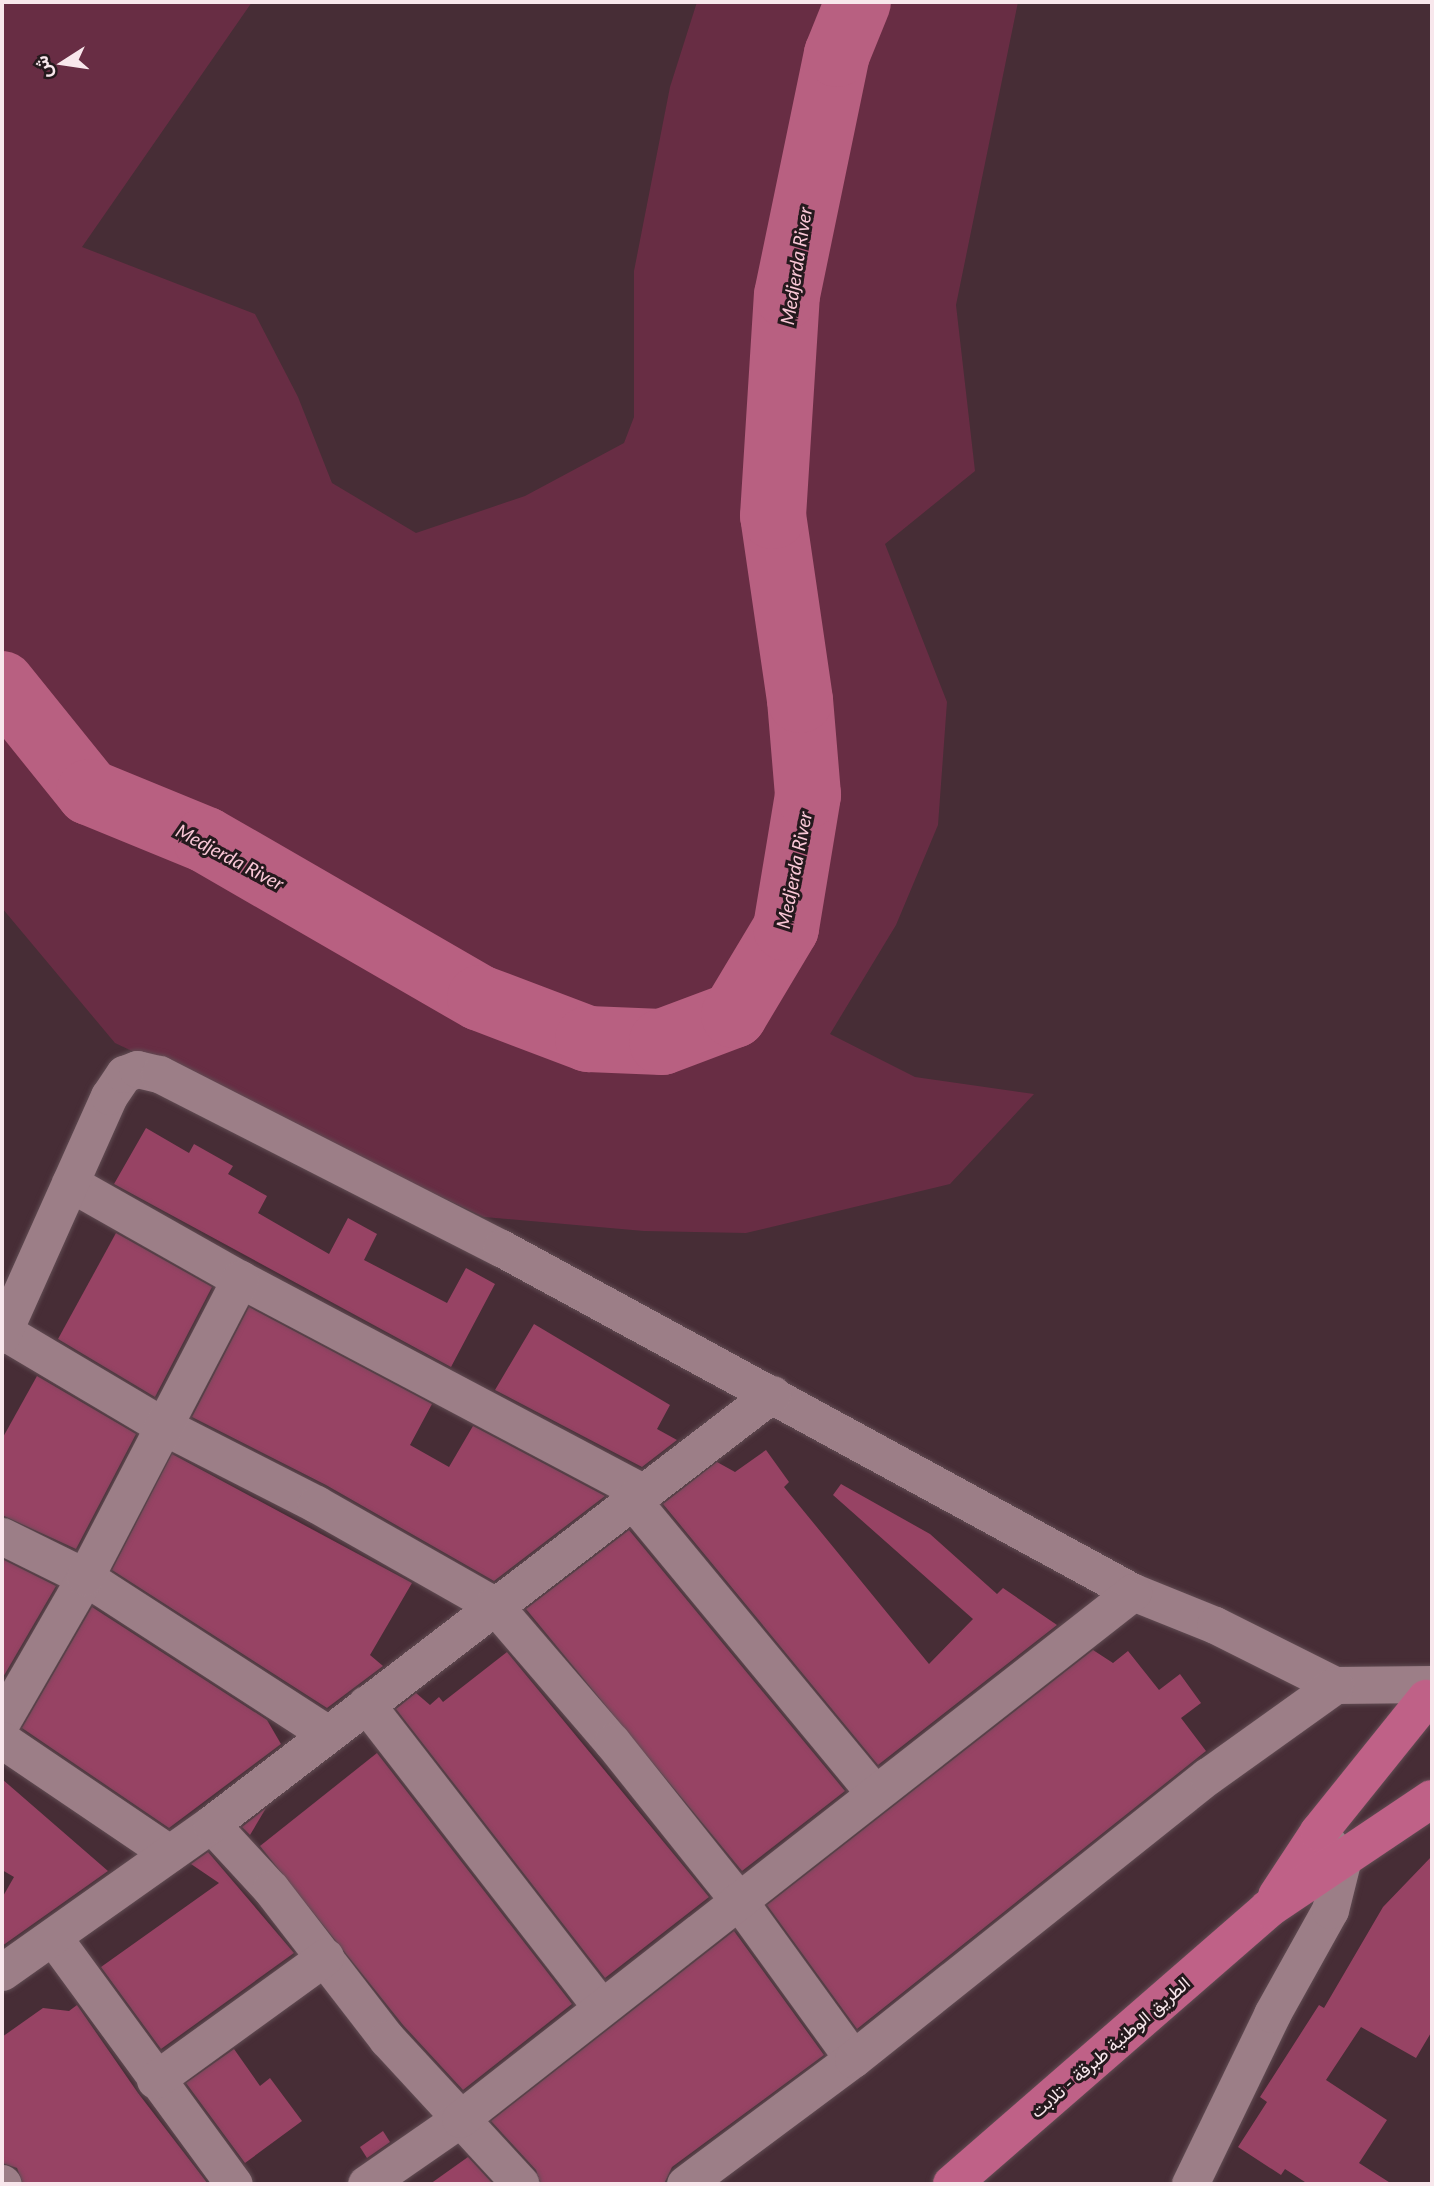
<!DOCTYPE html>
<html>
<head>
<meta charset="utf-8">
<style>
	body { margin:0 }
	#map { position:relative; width:1434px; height:2186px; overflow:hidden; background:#472d36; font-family:Lato,Vazirmatn,sans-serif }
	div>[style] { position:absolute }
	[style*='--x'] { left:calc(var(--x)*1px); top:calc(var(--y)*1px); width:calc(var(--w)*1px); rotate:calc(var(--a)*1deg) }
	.green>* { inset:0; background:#682d44 }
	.river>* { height:66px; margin:-33px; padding:0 33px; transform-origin:33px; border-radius:33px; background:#b86081 }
	.building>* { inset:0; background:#974364 }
	.roads { filter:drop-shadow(0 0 2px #614c53) drop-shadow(0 0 2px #614c53) }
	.minor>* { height:37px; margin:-18.5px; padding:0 18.5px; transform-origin:18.5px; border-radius:18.5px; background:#9c7e87 }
	.primary>* { height:38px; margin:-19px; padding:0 19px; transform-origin:19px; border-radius:19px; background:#bf6187 }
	span { translate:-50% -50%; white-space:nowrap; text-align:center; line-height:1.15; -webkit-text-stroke:6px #25191d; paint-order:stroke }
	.street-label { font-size:18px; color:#f8e7ec }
	.water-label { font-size:19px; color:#fac8d7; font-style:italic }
	.frame { position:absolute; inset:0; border:4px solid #f8e7ec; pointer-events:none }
	.north { position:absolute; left:28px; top:28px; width:70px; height:70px; -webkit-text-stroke:5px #25191d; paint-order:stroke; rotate:258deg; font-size:19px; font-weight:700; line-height:28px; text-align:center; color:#f8e7ec }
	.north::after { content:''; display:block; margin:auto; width:24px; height:32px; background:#f8e7ec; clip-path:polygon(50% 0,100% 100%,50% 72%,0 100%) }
</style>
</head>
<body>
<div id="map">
	<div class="green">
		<i style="clip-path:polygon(2px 2px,252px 2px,82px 247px,255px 314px,298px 397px,332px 483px,416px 533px,525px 496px,624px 443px,634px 417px,634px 271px,670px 87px,697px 2px,1018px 2px,956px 305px,975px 471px,885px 544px,947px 702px,938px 825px,896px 925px,830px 1034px,915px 1077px,1034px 1094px,950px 1184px,746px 1233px,644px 1231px,484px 1217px,115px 1043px,2px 908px)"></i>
	</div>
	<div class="river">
		<i style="--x:2;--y:684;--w:139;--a:51.1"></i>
		<i style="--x:89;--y:792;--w:126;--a:22.3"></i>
		<i style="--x:206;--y:840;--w:316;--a:30"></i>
		<i style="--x:480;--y:998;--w:116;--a:20.8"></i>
		<i style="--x:588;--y:1039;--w:74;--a:2.3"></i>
		<i style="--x:662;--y:1042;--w:77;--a:-20.6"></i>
		<i style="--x:734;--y:1015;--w:101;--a:-59.1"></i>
		<i style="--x:786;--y:928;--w:135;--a:-80.6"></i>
		<i style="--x:808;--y:795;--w:95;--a:-94.8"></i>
		<i style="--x:800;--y:700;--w:186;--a:-98.3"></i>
		<i style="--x:773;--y:516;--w:221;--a:-86.4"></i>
		<i style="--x:787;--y:295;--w:246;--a:-78.3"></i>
		<i style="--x:837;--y:54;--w:56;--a:-68"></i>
	</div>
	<div class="building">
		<i style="clip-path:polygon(146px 1128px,189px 1153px,194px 1144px,233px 1166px,228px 1174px,267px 1196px,258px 1213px,329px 1254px,348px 1218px,377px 1234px,364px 1260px,447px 1303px,466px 1268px,495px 1284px,451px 1367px,114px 1184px)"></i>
		<i style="clip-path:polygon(116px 1233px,212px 1287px,155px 1397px,58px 1339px)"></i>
		<i style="clip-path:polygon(249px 1307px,432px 1404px,410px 1445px,449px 1467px,473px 1426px,605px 1496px,494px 1581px,326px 1485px,192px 1417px)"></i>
		<i style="clip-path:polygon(534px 1324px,670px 1405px,657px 1429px,677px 1440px,642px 1467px,495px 1390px)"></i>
		<i style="clip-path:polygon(37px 1376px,136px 1434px,76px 1549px,2px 1515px,2px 1439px)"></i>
		<i style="clip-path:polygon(766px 1450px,789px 1482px,784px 1487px,929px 1664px,973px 1619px,833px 1495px,841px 1484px,930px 1534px,997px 1594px,1003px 1588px,1057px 1625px,878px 1765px,663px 1504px,717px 1462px,735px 1472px)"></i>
		<i style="clip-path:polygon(172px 1454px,412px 1583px,370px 1655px,383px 1666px,327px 1708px,112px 1570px)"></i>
		<i style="clip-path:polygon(629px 1530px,845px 1791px,742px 1871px,526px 1609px)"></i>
		<i style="clip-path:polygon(2px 1559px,56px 1586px,2px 1679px)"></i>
		<i style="clip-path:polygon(92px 1607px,267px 1720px,281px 1744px,169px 1828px,22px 1728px)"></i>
		<i style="clip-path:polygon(1093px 1650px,1113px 1663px,1128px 1651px,1159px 1690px,1180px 1674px,1201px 1703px,1181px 1718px,1206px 1751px,857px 2029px,767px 1905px)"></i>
		<i style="clip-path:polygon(507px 1652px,709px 1897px,605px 1978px,396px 1709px,416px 1693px,430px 1705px,439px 1697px,443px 1702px)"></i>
		<i style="clip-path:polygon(377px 1753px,572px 2004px,463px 2090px,403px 2025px,260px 1846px)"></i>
		<i style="clip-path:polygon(2px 1779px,108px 1871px,2px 1946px,2px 1898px,14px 1877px,2px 1870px)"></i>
		<i style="clip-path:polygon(266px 1808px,250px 1835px,242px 1827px)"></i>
		<i style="clip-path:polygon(208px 1852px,294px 1953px,161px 2049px,101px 1967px,219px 1883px,191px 1864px)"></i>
		<i style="clip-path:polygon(1432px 1856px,1432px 2031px,1416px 2058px,1361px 2027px,1326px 2080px,1387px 2120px,1359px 2163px,1392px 2184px,1308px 2184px,1285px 2169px,1281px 2175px,1238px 2147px,1267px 2102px,1260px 2097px,1319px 2005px,1324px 2008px,1383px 1907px)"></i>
		<i style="clip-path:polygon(734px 1931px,824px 2055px,672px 2167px,664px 2184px,541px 2184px,536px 2170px,491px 2121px)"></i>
		<i style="clip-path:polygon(77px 2005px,138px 2093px,208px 2184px,23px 2184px,17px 2168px,2px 2163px,2px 2037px,43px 2008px,69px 2011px)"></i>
		<i style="clip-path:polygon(234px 2049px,260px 2086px,270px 2078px,302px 2121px,245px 2163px,186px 2083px)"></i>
		<i style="clip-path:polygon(383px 2131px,390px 2142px,367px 2158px,360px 2147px)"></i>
		<i style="clip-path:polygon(468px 2157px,493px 2184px,430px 2184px)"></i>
	</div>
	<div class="roads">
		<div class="minor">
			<i style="--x:70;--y:1183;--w:195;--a:29.5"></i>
			<i style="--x:240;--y:1279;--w:456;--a:27.9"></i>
			<i style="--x:3;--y:1331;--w:186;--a:30.7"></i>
			<i style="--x:163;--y:1426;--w:172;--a:27"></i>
			<i style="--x:316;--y:1504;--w:205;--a:29.6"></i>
			<i style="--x:494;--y:1605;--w:181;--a:49.3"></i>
			<i style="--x:612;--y:1742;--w:202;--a:51.4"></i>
			<i style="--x:738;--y:1900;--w:196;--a:54.1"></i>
			<i style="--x:2;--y:1335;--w:262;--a:-65.9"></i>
			<i style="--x:109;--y:1096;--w:27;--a:-56"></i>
			<i style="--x:124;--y:1074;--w:14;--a:-21"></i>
			<i style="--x:137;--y:1069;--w:23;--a:13"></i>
			<i style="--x:159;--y:1074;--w:384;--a:27"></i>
			<i style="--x:501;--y:1248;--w:720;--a:28.56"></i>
			<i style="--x:1133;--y:1592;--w:88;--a:21.9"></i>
			<i style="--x:1215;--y:1625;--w:134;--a:26.6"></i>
			<i style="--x:1335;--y:1685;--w:97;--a:-0.6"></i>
			<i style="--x:632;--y:1500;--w:380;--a:50.4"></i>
			<i style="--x:2;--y:1536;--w:93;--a:26.3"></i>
			<i style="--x:85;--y:1577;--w:286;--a:32.9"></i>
			<i style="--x:366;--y:1704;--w:383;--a:52.2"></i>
			<i style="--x:2;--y:1721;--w:166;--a:-60"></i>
			<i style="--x:85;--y:1577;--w:336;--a:-62.5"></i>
			<i style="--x:2;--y:1740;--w:202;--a:34.1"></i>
			<i style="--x:211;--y:1824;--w:88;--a:47.3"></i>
			<i style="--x:271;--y:1889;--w:190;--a:52.3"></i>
			<i style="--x:387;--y:2039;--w:197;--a:47.3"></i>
			<i style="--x:53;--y:1937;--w:306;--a:53.8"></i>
			<i style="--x:2;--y:1972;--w:256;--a:-35.3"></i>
			<i style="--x:211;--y:1824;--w:707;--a:-37.47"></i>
			<i style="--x:155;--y:2080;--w:210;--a:-35.9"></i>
			<i style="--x:2;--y:2183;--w:1;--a:45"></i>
			<i style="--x:366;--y:2184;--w:114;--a:-34.7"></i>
			<i style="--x:460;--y:2119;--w:855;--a:-38.06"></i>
			<i style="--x:685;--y:2184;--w:209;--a:-36.7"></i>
			<i style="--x:853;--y:2059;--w:454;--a:-38.6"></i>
			<i style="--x:1208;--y:1776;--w:156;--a:-35.6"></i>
			<i style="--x:1190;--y:2184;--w:189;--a:-64.2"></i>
			<i style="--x:1272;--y:2014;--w:119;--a:-60.9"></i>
			<i style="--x:1330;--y:1910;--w:49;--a:-76"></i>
			<i style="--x:1342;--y:1862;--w:26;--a:-127"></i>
		</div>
		<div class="primary">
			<i style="--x:1277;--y:1896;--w:77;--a:-56.7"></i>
			<i style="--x:1319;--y:1832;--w:171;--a:-51.2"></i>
			<i style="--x:952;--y:2184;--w:419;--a:-41"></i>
			<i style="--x:1268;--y:1909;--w:197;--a:-33.9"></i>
		</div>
	</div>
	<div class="street-label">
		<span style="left:1110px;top:2047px;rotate:-41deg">الطريق الوطنية طبرقة - تلابت</span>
	</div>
	<div class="water-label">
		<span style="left:796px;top:266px;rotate:-81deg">Medjerda River</span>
		<span style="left:230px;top:857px;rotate:28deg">Medjerda River</span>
		<span style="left:794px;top:870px;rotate:-79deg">Medjerda River</span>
	</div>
	<div class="frame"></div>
	<div class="north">ش</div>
</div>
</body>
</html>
